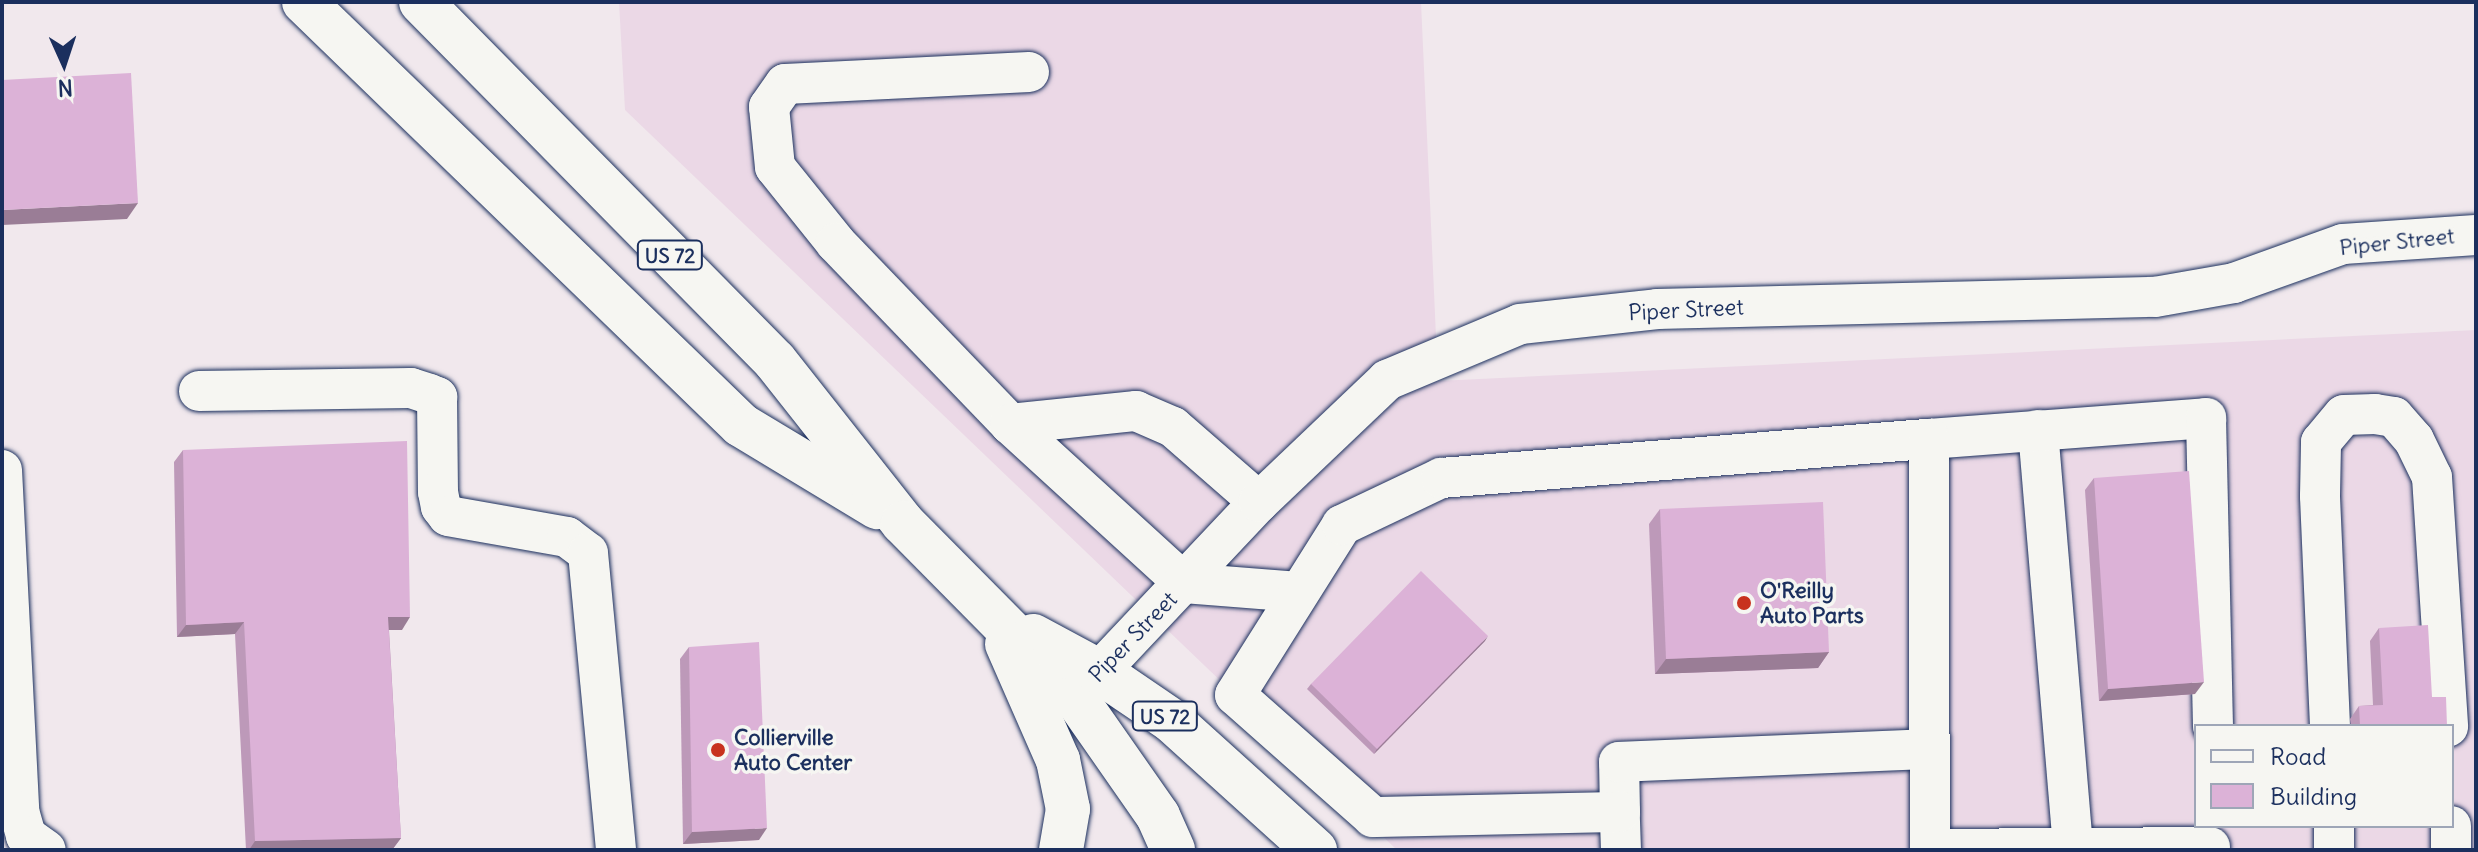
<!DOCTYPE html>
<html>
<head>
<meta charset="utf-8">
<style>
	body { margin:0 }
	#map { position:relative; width:2478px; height:852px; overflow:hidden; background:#f1e8ed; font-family:Delius,sans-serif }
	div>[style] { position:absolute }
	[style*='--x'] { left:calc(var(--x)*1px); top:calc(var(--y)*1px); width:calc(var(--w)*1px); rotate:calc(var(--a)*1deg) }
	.built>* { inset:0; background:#ebd8e6 }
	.roads { filter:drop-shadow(0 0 2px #1b2f5e) drop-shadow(0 0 2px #1b2f5e) }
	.minor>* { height:40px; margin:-20px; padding:0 20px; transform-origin:20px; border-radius:20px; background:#f6f6f2 }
	.major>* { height:44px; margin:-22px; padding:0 22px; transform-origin:22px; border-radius:22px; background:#f6f6f2 }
	.wall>* { inset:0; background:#bd99b9 }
	.shaded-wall>* { inset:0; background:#9a7d96 }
	.building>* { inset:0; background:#dcb2d7 }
	.dots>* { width:22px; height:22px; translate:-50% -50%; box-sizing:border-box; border:4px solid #f6f6f2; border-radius:50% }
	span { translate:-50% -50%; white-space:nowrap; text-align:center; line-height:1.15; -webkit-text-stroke:7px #f6f6f2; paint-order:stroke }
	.shield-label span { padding:2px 6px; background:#f6f6f2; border:2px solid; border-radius:6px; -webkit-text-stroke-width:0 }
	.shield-label { font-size:20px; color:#1b2f5e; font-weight:700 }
	.street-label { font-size:22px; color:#1b2f5e }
	.poi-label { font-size:22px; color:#1b2f5e; font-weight:700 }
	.left { translate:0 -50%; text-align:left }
	.frame { position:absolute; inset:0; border:4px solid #1b2f5e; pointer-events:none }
	.legend { position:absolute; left:2194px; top:724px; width:260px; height:104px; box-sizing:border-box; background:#f6f6f2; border:2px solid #9ea6b7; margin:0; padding:10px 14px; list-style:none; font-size:24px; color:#1b2f5e }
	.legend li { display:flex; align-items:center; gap:16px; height:40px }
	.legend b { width:40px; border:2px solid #9ea6b7 }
	.north { position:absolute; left:24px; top:24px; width:80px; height:80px; -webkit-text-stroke:6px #f6f6f2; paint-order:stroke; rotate:177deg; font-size:22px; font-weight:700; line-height:32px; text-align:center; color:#1b2f5e }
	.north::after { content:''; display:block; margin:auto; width:28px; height:36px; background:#1b2f5e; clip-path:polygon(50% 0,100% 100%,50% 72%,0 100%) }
</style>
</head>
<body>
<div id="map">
	<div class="built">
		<i style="clip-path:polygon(evenodd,619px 2px,1421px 2px,1438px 381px,2476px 330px,2476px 850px,1397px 850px,625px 110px,619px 2px,2196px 726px,2452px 726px,2452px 826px,2196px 826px,2196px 726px)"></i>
	</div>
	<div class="roads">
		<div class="minor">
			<i style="--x:1029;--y:72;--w:244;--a:177.2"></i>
			<i style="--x:785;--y:84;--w:28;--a:125"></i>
			<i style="--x:769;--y:107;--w:60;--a:84.3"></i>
			<i style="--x:775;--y:167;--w:97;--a:51.2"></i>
			<i style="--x:836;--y:243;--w:251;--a:46.1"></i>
			<i style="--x:1010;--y:424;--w:236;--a:42.4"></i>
			<i style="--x:1184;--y:583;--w:115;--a:4.5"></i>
			<i style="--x:199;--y:391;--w:212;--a:-0.8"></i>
			<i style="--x:411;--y:388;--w:19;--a:18"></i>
			<i style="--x:429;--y:394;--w:9;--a:21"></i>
			<i style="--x:437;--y:397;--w:95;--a:89.4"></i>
			<i style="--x:438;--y:492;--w:15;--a:79"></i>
			<i style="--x:441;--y:507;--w:11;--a:52"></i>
			<i style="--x:448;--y:516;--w:121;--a:10"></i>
			<i style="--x:567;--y:537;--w:26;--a:37"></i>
			<i style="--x:588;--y:553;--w:298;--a:84.6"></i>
			<i style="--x:1010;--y:424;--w:127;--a:-5.9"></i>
			<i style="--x:1136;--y:411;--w:40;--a:23.4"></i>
			<i style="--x:1173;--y:427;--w:114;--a:41.1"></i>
			<i style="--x:2038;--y:430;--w:421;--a:85.2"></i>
			<i style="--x:1929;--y:439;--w:278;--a:-4.3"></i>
			<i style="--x:2206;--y:418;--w:308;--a:88.7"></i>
			<i style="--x:2;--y:470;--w:341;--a:87.1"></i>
			<i style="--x:19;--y:811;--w:26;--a:74"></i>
			<i style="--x:26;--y:836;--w:24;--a:35"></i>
			<i style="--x:1077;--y:695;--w:265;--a:-46.7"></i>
			<i style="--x:1259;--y:502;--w:177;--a:-43.6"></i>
			<i style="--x:1387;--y:380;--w:144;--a:-22.8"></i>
			<i style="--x:1520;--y:324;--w:138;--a:-6.2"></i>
			<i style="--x:1657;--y:309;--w:498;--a:-1.4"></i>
			<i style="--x:2155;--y:297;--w:80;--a:-10"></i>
			<i style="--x:2234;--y:283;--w:116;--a:-19.7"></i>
			<i style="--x:2343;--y:244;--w:133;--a:-3.9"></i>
			<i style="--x:2330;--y:726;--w:230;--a:-92.5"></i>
			<i style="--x:2320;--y:496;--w:54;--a:-88.9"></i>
			<i style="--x:2321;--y:442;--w:35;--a:-50"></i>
			<i style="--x:2344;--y:415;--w:31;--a:-2"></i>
			<i style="--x:2375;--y:414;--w:19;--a:9"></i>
			<i style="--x:2394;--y:417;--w:30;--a:49"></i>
			<i style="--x:2414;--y:440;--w:41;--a:64.1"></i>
			<i style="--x:2432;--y:477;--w:250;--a:86.3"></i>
			<i style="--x:1620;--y:812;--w:50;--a:-91.1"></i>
			<i style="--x:1619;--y:762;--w:311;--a:-2.4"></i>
			<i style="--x:2334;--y:826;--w:24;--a:90"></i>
			<i style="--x:2451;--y:826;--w:24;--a:90"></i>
			<i style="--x:1930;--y:849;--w:280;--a:-0.4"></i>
			<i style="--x:1621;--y:850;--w:38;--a:-92"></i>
			<i style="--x:1620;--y:812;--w:247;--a:178.8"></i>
			<i style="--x:1373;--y:817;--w:184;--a:-138.5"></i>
			<i style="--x:1235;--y:695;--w:201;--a:-57.8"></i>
			<i style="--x:1342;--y:525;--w:110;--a:-25.4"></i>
			<i style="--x:1441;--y:478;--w:490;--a:-4.6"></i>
			<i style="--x:1929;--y:439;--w:411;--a:89.9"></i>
		</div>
		<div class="major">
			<i style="--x:304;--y:2;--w:608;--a:44.07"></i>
			<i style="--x:741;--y:425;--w:159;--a:31.1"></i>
			<i style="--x:421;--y:2;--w:504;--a:45.4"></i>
			<i style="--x:775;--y:361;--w:206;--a:51.7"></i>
			<i style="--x:903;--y:523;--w:245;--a:45.3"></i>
			<i style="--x:1075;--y:697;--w:145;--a:55.1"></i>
			<i style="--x:1158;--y:816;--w:37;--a:66"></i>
			<i style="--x:1033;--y:636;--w:76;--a:28.2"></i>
			<i style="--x:1100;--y:672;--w:87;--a:34.2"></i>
			<i style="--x:1172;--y:721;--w:193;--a:42.1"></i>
			<i style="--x:1007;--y:644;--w:127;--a:66.3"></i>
			<i style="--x:1058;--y:760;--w:50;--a:78.5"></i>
			<i style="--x:1068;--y:809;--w:42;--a:99.7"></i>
		</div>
	</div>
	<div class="wall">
		<i style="clip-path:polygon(183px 450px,402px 630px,389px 630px,401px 838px,392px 850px,246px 850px,235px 634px,177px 637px,174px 462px)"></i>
		<i style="clip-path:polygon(2094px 478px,2195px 694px,2099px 701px,2085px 490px)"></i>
		<i style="clip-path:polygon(1660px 509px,1829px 652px,1818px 668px,1655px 674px,1649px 524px)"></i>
		<i style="clip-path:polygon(2379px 628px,2432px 697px,2447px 726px,2351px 726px,2350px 719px,2359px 706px,2373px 705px,2370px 641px)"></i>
		<i style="clip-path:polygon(1485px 641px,1374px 754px,1307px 689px,1311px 684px)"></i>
		<i style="clip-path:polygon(689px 647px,759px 840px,683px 844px,680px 659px)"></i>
	</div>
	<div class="shaded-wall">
		<i style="clip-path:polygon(138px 203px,127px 219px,2px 225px,2px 210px)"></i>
		<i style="clip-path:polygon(388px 617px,410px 617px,402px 630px,379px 630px)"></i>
		<i style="clip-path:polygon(244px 622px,235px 634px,177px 637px,186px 625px)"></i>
		<i style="clip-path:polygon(1488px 636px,1485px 641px,1374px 754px,1377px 749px)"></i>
		<i style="clip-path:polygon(1829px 652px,1818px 668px,1655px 674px,1666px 659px)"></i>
		<i style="clip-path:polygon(2204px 682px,2195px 694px,2099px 701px,2108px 689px)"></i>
		<i style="clip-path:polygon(767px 828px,759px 840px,683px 844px,692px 832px)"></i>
		<i style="clip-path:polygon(401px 838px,392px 850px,249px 850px,255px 841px)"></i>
	</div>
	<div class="building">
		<i style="clip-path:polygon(131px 73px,138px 203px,2px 210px,2px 80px)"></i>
		<i style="clip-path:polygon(407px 441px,410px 617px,388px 617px,401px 838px,255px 841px,244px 622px,186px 625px,183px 450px)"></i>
		<i style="clip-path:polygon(2189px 471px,2204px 682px,2108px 689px,2094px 478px)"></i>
		<i style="clip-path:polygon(1823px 502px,1829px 652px,1666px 659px,1660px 509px)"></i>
		<i style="clip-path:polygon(1421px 571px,1488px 636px,1377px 749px,1311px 684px)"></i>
		<i style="clip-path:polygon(2428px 625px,2432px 697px,2446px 697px,2447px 726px,2360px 726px,2359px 706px,2383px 705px,2379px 628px)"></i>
		<i style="clip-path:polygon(759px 642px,767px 828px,692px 832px,689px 647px)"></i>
	</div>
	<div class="dots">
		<i style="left:1744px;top:603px;background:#c8321e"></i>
		<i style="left:718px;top:750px;background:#c8321e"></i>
	</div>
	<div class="shield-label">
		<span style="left:670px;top:255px">US 72</span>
		<span style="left:1165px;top:716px">US 72</span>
	</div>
	<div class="street-label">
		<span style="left:2397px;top:242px;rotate:-6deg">Piper Street</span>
		<span style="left:1686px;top:310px;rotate:-3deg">Piper Street</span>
		<span style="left:1133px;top:637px;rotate:-46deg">Piper Street</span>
	</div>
	<div class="poi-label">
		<span class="left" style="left:1760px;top:603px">O'Reilly<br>Auto Parts</span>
		<span class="left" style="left:734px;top:750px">Collierville<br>Auto Center</span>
	</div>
	<div class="frame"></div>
	<ul class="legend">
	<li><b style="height:10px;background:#f6f6f2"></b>Road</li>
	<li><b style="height:22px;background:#dcb2d7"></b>Building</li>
	</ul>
	<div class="north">N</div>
</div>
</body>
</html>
